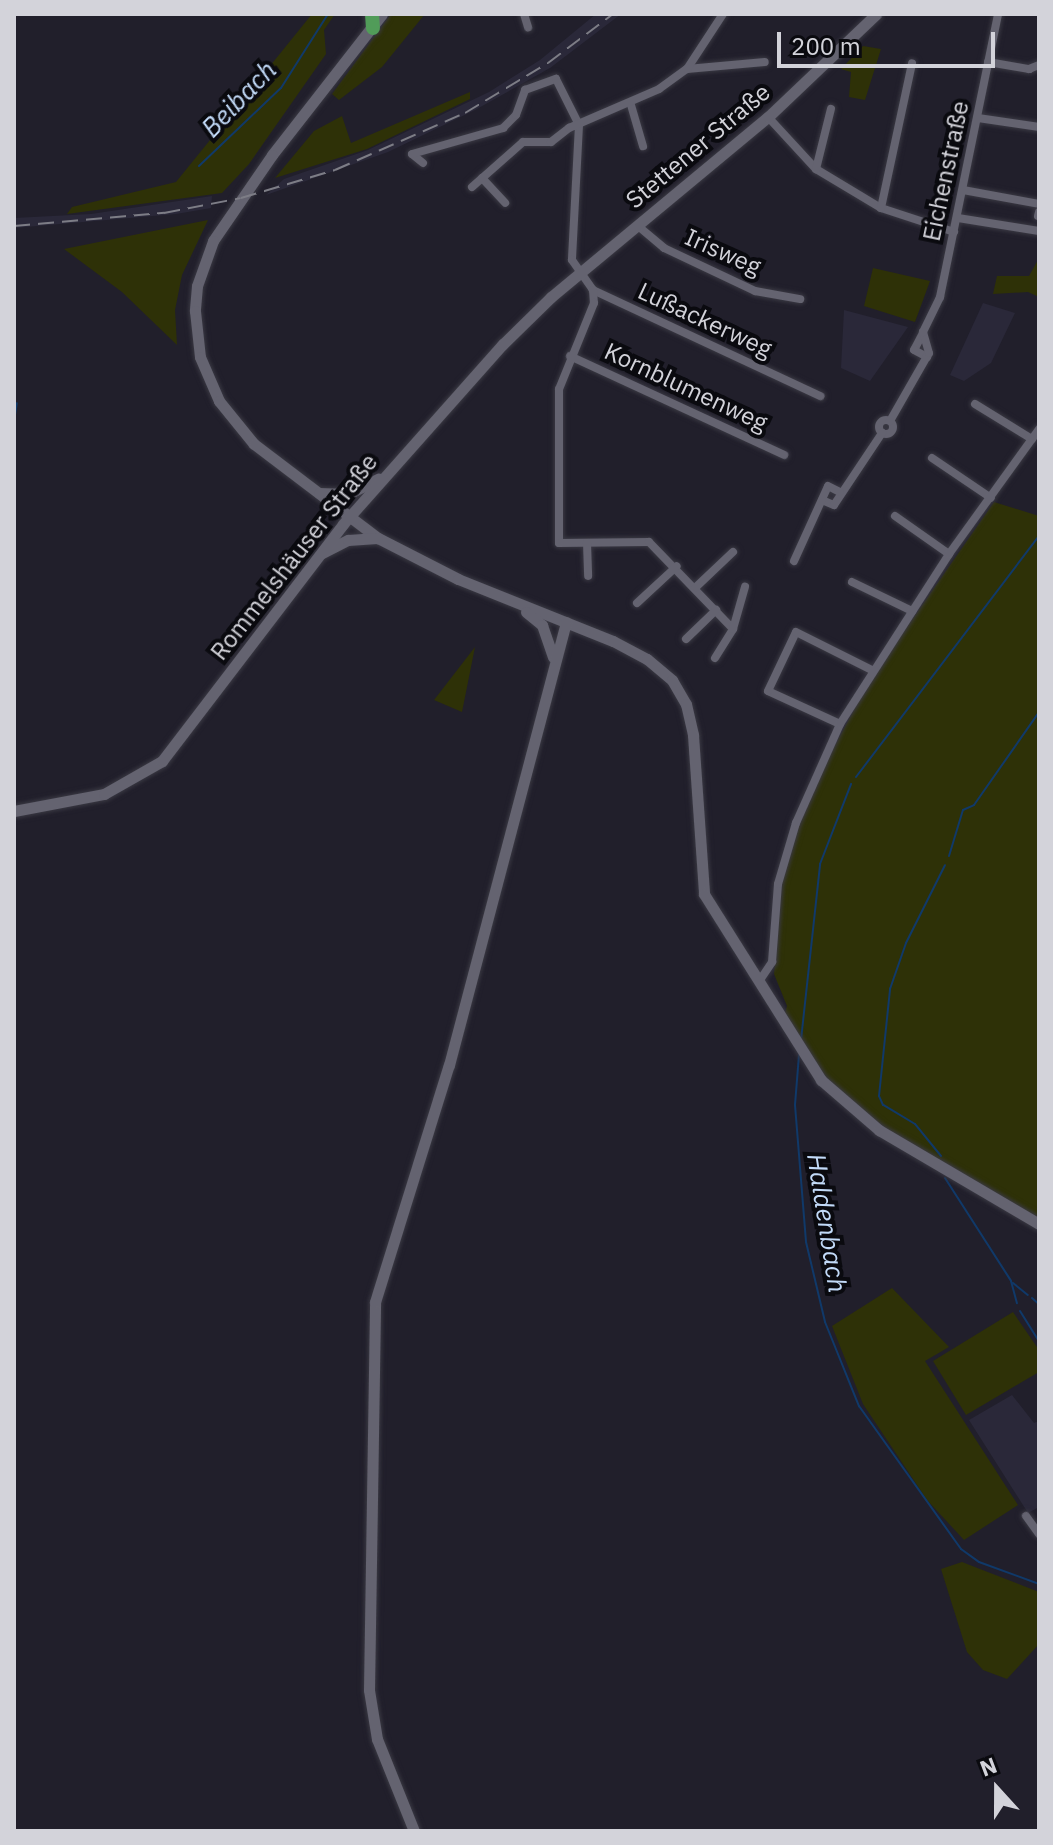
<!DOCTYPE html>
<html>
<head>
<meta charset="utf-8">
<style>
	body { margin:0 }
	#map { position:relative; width:1053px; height:1845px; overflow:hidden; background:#211f2b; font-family:"IBM Plex Sans",sans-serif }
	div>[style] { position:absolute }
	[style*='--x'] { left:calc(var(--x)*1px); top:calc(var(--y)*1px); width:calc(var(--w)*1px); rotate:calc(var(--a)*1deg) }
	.built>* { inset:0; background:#2a2839 }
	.green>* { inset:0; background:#2e3107 }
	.stream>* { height:2px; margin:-1px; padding:0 1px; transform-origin:1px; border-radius:1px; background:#103969 }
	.roads { filter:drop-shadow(0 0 2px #3a3943) drop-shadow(0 0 2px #3a3943) }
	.street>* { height:8px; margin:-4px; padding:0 4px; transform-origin:4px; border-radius:4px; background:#646370 }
	.street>.ring { margin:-4px; padding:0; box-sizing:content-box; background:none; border:8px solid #646370; border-radius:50% }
	.secondary>* { height:11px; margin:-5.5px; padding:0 5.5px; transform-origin:5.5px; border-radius:5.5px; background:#646370 }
	.highway>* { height:14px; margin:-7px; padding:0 7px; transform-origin:7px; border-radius:7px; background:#519c59 }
	.rail>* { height:2px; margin-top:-1px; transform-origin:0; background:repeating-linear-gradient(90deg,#7d7d86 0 16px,transparent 0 24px) }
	span { translate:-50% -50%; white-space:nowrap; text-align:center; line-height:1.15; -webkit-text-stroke:8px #0a0a0f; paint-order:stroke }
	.street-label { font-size:24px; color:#d3d3da }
	.water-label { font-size:26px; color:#c2daf8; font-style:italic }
	.frame { position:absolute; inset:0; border:16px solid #d3d3da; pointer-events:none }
	.north { position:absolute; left:957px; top:1749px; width:80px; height:80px; -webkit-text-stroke:6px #0a0a0f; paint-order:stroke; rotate:339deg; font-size:22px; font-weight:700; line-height:32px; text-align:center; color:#d3d3da }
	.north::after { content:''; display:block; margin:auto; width:28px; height:36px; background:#d3d3da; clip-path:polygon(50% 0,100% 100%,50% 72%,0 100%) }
	.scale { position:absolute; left:777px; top:32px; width:218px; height:36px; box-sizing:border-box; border:4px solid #d3d3da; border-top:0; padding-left:10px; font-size:24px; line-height:28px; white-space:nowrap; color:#d3d3da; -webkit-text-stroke:6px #0a0a0f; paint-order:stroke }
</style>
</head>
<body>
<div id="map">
	<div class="built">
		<i style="clip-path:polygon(596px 14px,621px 14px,550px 68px,475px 110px,388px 152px,266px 195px,284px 179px,368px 150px,489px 92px,540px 60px)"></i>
		<i style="clip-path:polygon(212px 196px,211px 208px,176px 214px,14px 228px,14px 218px,91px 214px)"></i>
		<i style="clip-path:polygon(983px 303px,1015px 313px,991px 363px,964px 381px,950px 375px)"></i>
		<i style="clip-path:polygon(844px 310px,908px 327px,870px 381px,841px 368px)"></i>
		<i style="clip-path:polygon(1012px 1395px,1034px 1423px,1039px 1421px,1039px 1507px,1028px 1513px,969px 1420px)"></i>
	</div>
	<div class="green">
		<i style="clip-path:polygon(312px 14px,335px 14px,324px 30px,326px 54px,249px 164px,222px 193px,67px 214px,72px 207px,176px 182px)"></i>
		<i style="clip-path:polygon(391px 14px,425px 14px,382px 67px,339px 100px,332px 94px)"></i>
		<i style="clip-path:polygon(863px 46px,881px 49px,865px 100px,849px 97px,851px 72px,841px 69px)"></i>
		<i style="clip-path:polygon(470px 92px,470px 99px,367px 149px,275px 178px,314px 131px,342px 116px,351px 143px)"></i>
		<i style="clip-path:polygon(208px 220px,182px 275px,175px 310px,177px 345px,122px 292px,64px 249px)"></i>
		<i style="clip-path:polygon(1039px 258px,1039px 297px,1028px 292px,993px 294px,997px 276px,1029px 276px)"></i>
		<i style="clip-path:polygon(873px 268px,930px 281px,915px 322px,864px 306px)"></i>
		<i style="clip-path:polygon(994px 502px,1039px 516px,1039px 1221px,880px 1128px,823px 1079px,784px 1016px,787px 1006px,774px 974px,781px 884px,799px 822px,825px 764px,870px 680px)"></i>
		<i style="clip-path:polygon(475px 647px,462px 712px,434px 700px)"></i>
		<i style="clip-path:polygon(892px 1288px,949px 1347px,925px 1361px,1018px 1505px,964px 1540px,927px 1500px,863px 1404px,832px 1326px)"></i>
		<i style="clip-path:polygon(1013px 1312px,1039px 1350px,1039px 1372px,966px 1415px,933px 1361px)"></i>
		<i style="clip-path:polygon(962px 1562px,1039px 1592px,1039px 1644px,1007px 1679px,983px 1670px,967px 1652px,941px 1569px)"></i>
	</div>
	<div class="stream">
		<i style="--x:199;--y:166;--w:113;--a:-43.6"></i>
		<i style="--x:281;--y:88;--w:88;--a:-57.6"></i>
		<i style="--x:14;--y:421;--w:18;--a:-81"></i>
		<i style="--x:856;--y:777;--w:303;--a:-52.8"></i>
		<i style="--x:949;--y:856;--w:48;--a:-73.1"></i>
		<i style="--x:963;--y:810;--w:12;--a:-24"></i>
		<i style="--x:974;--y:805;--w:113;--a:-55"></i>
		<i style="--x:801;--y:1040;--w:177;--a:-83.8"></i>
		<i style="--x:820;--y:864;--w:86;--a:-68.8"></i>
		<i style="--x:799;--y:1055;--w:50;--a:94.6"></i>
		<i style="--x:795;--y:1105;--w:137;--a:85.4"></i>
		<i style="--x:806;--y:1242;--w:82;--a:76.6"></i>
		<i style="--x:825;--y:1322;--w:91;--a:68"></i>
		<i style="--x:859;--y:1406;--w:176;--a:54.5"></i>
		<i style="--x:961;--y:1549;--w:22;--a:36"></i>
		<i style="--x:979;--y:1562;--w:64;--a:20.1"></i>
		<i style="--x:941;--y:1156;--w:41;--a:-129.1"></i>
		<i style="--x:915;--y:1124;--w:37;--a:-149"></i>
		<i style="--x:883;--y:1105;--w:10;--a:-114"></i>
		<i style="--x:879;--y:1096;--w:108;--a:-84.1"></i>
		<i style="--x:890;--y:989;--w:49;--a:-70.8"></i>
		<i style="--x:906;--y:943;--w:87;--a:-63.4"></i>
		<i style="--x:945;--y:1178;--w:122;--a:57.3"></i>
		<i style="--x:1011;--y:1281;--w:23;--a:75"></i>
		<i style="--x:1013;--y:1283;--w:19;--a:39"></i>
		<i style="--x:1032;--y:1298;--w:9;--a:41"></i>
		<i style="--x:1020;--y:1311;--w:36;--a:58"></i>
	</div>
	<div class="roads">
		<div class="street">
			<i style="--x:524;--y:14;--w:14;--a:73"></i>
			<i style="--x:988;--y:62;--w:42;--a:9.7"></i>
			<i style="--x:1029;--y:69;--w:11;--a:-22"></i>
			<i style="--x:687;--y:69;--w:78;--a:-5.1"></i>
			<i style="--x:631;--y:105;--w:43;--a:73.7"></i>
			<i style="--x:768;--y:117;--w:71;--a:47.3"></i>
			<i style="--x:816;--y:169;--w:76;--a:31"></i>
			<i style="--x:881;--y:208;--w:77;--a:18.2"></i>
			<i style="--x:978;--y:118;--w:62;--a:8.4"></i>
			<i style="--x:423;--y:163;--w:14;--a:-141"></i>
			<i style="--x:412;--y:154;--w:95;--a:-15.9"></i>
			<i style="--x:503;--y:128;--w:18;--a:-45"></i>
			<i style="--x:516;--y:115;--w:27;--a:-70"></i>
			<i style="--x:525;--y:90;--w:33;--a:-20"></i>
			<i style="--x:556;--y:79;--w:51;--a:63.4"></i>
			<i style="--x:579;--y:125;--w:135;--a:93"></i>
			<i style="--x:572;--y:260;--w:37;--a:55"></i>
			<i style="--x:593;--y:290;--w:251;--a:25"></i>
			<i style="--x:816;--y:169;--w:62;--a:-76"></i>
			<i style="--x:482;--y:178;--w:34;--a:47"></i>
			<i style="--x:472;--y:187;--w:68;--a:-41.4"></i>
			<i style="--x:523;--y:142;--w:28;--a:0"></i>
			<i style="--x:551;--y:142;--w:23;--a:-38"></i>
			<i style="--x:569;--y:128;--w:98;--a:-23.4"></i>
			<i style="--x:659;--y:89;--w:34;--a:-36"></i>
			<i style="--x:687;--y:69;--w:66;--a:-56.8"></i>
			<i style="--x:963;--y:190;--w:77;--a:10.4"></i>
			<i style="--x:881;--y:208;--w:148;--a:-77.9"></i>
			<i style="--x:1038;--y:216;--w:4;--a:-76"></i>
			<i style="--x:958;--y:218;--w:82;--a:9.1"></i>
			<i style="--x:638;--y:226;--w:34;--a:40"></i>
			<i style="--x:664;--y:248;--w:101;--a:25.3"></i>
			<i style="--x:755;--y:291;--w:46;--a:10.1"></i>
			<i style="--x:593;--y:290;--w:13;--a:86"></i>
			<i style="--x:594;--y:303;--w:93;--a:112.1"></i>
			<i style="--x:559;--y:389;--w:154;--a:90"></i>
			<i style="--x:559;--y:543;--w:90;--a:-0.6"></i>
			<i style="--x:649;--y:542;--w:121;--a:46"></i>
			<i style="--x:923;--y:333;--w:19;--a:118"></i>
			<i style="--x:914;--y:350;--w:15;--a:28"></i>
			<i style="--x:570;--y:356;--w:236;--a:24.8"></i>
			<i style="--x:975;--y:404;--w:67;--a:31.6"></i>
			<i class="ring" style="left:879px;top:420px;width:6px;height:6px"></i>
			<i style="--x:890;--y:421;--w:78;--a:-60.2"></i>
			<i style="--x:929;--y:353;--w:22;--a:-106"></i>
			<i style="--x:923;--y:332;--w:39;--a:-64"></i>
			<i style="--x:940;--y:297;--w:289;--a:-78.4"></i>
			<i style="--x:932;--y:458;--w:71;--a:34.1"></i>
			<i style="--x:822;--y:500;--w:13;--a:23"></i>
			<i style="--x:834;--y:505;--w:87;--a:-56.3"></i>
			<i style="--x:895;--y:516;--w:66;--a:35.1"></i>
			<i style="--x:587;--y:543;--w:33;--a:88"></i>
			<i style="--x:794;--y:561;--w:82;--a:-65.6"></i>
			<i style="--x:828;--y:486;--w:13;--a:27"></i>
			<i style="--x:852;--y:582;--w:67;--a:25.8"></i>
			<i style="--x:696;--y:587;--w:51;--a:-43.4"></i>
			<i style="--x:637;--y:603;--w:54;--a:-42.8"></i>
			<i style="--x:686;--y:639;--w:42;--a:-44"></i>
			<i style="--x:715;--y:658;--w:34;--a:-58"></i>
			<i style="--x:733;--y:629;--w:44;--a:-74.1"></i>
			<i style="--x:840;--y:724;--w:79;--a:-155.4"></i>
			<i style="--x:768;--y:691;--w:65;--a:-64.6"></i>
			<i style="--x:796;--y:632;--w:85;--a:26.6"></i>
			<i style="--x:760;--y:980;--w:22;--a:-56"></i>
			<i style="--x:772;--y:962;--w:78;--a:-85.6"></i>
			<i style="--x:778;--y:884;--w:64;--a:-73.6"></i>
			<i style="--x:796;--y:823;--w:108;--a:-66"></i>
			<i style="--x:840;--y:724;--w:202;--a:-57.3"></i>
			<i style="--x:949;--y:554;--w:154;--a:-54.2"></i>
			<i style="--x:1026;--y:1516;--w:22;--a:54"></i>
		</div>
		<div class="secondary">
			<i style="--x:382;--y:14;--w:179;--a:128"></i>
			<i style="--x:272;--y:155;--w:104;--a:124.5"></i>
			<i style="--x:213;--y:241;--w:48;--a:109.6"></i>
			<i style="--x:197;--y:286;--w:25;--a:95"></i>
			<i style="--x:195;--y:311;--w:46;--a:83.8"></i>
			<i style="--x:200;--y:357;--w:48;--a:66.6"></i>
			<i style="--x:219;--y:401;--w:55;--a:50.9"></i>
			<i style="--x:254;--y:444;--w:156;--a:37.2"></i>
			<i style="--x:378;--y:538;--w:90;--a:27.1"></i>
			<i style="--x:458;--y:579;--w:167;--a:21.8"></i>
			<i style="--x:613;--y:641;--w:38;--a:28"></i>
			<i style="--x:647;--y:659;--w:33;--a:40"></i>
			<i style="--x:672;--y:680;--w:28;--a:60"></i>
			<i style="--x:686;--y:704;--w:32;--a:77"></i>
			<i style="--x:693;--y:735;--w:159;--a:86"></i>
			<i style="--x:704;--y:894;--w:220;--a:57.8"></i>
			<i style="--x:821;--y:1080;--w:77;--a:40.8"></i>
			<i style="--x:879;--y:1130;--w:186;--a:30.4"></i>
			<i style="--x:319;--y:493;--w:29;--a:2"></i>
			<i style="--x:348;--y:494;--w:34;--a:-27"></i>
			<i style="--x:322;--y:553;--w:29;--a:-27"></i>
			<i style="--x:348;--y:540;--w:29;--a:-4"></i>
			<i style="--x:526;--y:612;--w:21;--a:39"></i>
			<i style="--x:542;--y:625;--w:34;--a:71"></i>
			<i style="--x:14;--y:811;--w:92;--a:-10.7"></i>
			<i style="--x:104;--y:794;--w:67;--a:-29.6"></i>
			<i style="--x:162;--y:761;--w:298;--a:-52.6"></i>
			<i style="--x:343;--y:524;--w:241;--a:-48.4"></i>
			<i style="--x:503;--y:344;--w:67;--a:-44.4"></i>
			<i style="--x:551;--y:297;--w:282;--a:-39.7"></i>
			<i style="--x:768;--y:117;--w:149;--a:-43.6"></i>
			<i style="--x:414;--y:1831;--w:99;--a:-111.9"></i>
			<i style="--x:377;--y:1739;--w:50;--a:-99.3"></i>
			<i style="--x:369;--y:1690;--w:388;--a:-89.1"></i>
			<i style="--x:375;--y:1302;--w:248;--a:-72.7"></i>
			<i style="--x:449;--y:1065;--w:458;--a:-75.2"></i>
		</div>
		<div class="highway">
			<i style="--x:372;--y:14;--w:14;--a:86"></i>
		</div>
	</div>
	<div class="rail">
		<i style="--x:14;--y:226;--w:151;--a:-5"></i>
		<i style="--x:164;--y:213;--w:78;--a:-11"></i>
		<i style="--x:241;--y:198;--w:98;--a:-16.6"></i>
		<i style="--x:335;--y:170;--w:142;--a:-23.7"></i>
		<i style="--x:465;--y:113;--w:97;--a:-31.1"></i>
		<i style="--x:548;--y:63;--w:81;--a:-37"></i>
	</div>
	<div class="street-label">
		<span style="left:698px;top:146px;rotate:-40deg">Stettener Straße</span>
		<span style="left:946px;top:171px;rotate:-78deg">Eichenstraße</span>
		<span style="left:723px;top:252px;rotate:24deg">Irisweg</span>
		<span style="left:705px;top:320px;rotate:25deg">Lußackerweg</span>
		<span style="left:686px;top:387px;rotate:25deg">Kornblumenweg</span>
		<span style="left:294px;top:557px;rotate:-52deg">Rommelshäuser Straße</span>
	</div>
	<div class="water-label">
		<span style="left:239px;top:99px;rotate:-46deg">Beibach</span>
		<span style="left:827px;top:1223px;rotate:81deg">Haldenbach</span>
	</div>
	<div class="frame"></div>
	<div class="north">N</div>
	<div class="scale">200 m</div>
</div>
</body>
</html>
